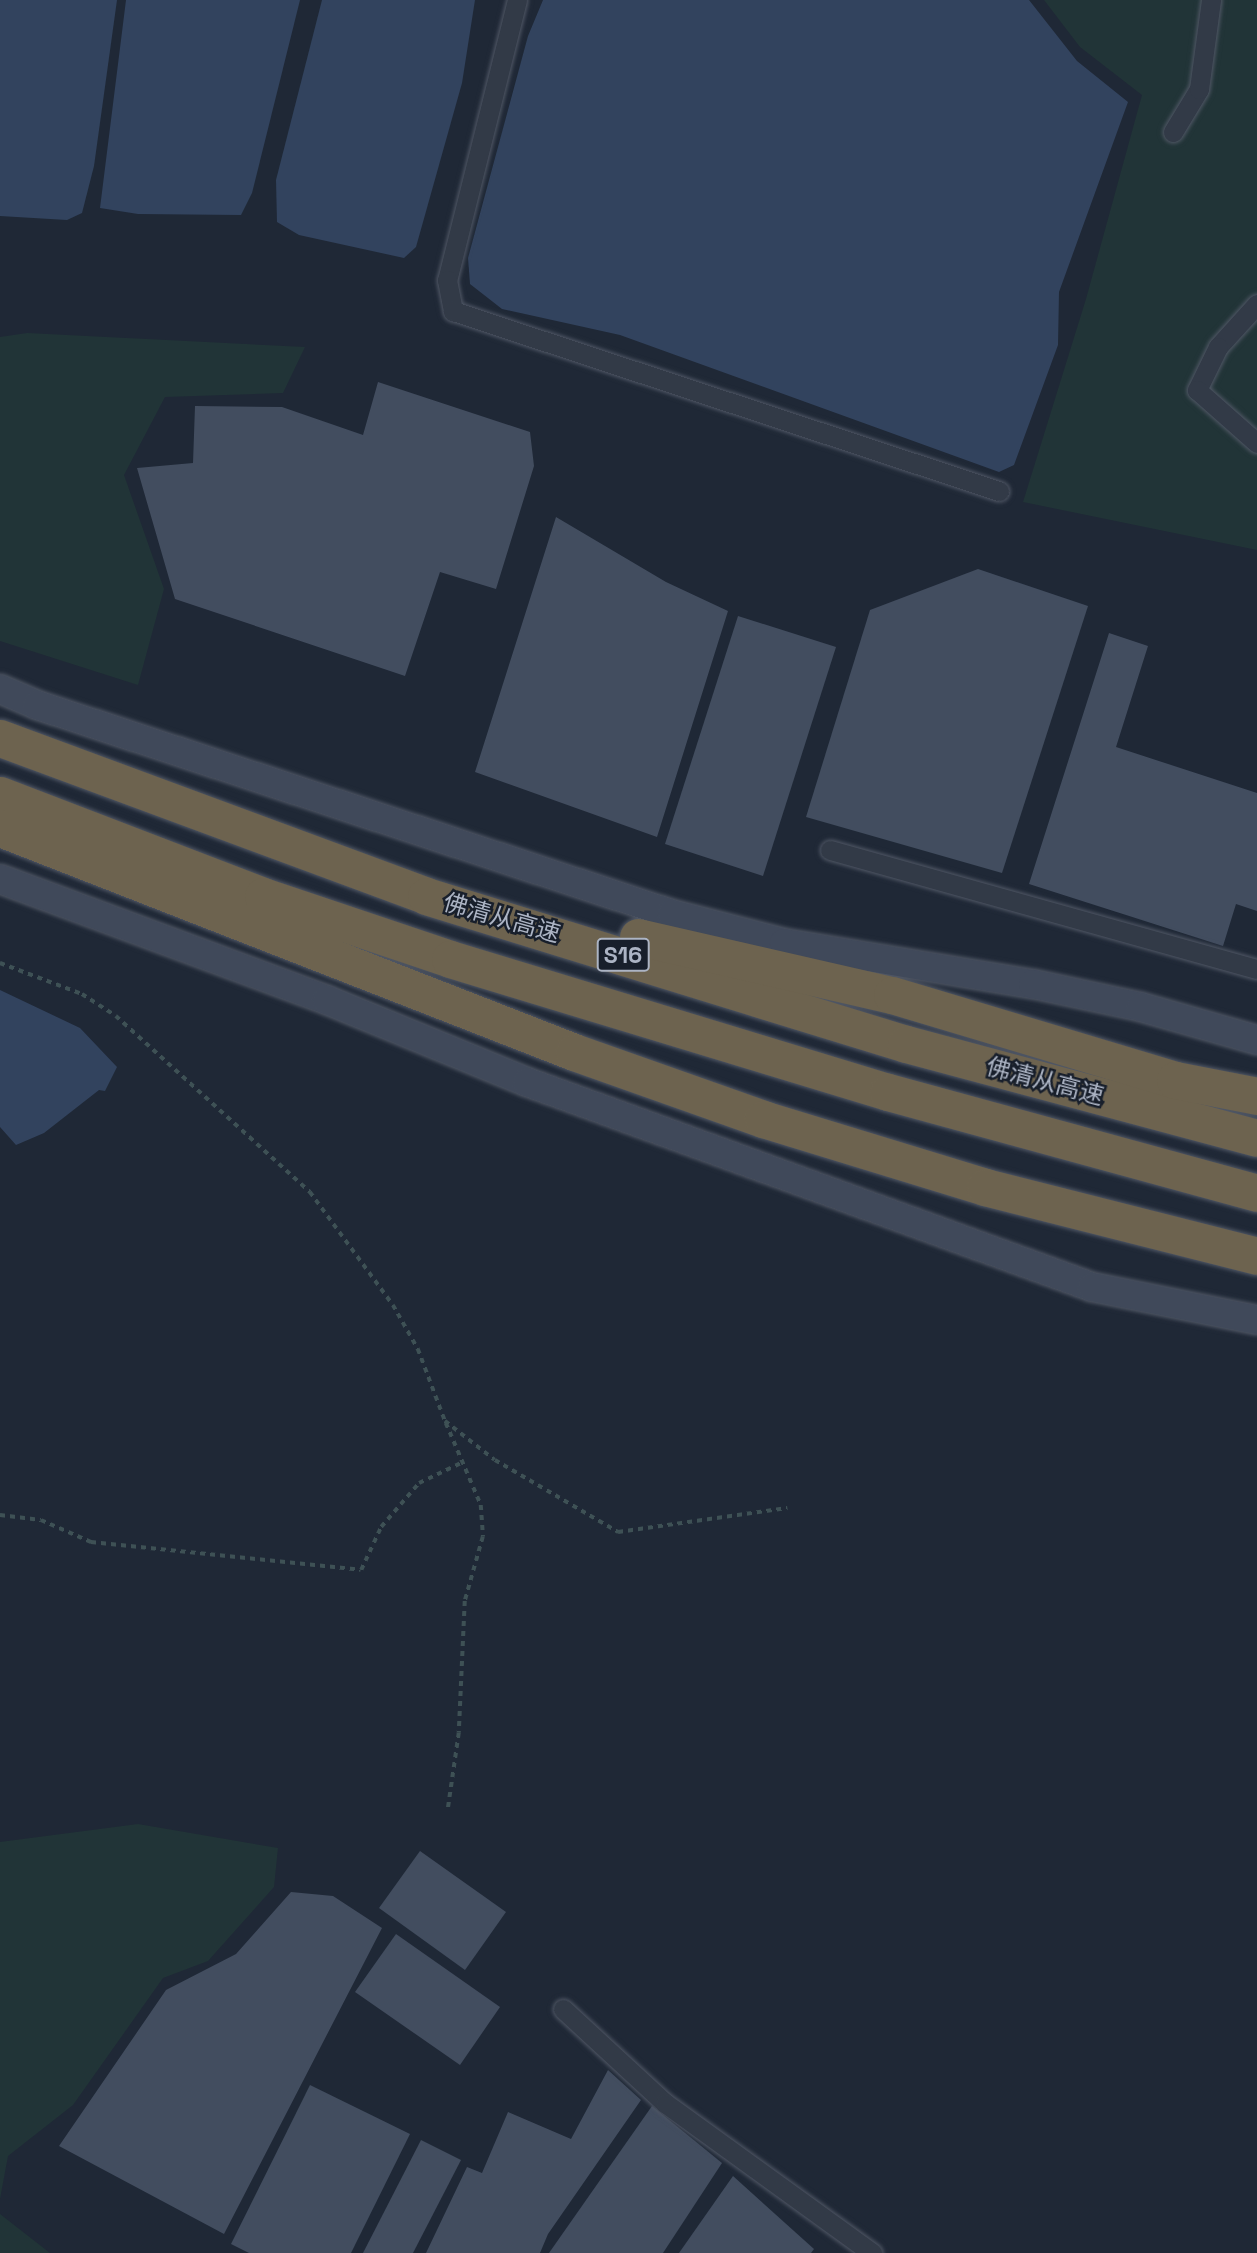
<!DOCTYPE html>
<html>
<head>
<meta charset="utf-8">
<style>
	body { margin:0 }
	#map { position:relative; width:1257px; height:2253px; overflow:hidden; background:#1f2836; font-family:"Space Grotesk","Noto Sans SC",sans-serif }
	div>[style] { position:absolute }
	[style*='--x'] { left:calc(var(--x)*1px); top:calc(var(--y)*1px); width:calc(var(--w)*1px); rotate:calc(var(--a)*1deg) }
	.green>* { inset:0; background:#213437 }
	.water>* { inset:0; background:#32435e }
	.building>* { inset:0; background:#424d5f }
	.path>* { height:3.5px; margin-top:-1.75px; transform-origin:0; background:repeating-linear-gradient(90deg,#3e5155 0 5px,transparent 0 10px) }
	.roads { filter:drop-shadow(0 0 2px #505765) drop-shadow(0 0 2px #505765) }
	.minor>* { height:19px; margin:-9.5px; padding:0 9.5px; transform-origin:9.5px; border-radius:9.5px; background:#323a47 }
	.secondary>* { height:28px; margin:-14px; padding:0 14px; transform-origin:14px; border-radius:14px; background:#40495a }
	.motorway>* { height:37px; margin:-18.5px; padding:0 18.5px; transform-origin:18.5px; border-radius:18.5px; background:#6d634f }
	span { translate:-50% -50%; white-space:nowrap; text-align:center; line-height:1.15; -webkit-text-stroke:5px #181f2b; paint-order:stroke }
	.shield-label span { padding:2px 5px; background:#181f2b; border:2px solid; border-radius:5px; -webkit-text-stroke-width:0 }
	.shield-label { font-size:23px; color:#acb4c4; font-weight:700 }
	.street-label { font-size:24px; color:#acb4c4 }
</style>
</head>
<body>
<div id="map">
	<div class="green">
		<i style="clip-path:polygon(1044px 0,1257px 0,1257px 550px,1023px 502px,1086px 299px,1142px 95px,1080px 47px)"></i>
		<i style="clip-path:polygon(27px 333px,305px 347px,283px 393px,165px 397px,124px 475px,164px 589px,138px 685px,0 641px,0 337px)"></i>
		<i style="clip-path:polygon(138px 1824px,278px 1848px,274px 1887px,208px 1961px,163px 1978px,73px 2105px,8px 2156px,0 2199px,0 1842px)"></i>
		<i style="clip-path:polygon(0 2214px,50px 2253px,0 2253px)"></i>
	</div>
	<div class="water">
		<i style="clip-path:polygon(0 0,117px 0,94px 166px,82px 213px,67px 220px,0 216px)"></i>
		<i style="clip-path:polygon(126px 0,300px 0,252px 193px,241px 215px,138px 214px,100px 208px)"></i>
		<i style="clip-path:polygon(322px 0,475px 0,462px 83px,416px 247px,404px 258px,299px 235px,277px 222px,276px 180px)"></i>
		<i style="clip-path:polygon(543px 0,1029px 0,1077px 61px,1128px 102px,1059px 292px,1058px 345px,1014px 465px,999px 472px,620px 335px,502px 309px,470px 284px,468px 258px,528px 36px)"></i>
		<i style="clip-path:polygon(0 990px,80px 1028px,117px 1067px,105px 1091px,99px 1090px,44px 1133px,16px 1145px,0 1127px)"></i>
	</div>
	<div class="building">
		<i style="clip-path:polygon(378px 382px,530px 432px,534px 466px,496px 589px,440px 572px,405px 676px,175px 599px,137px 468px,193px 463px,195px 406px,282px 407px,363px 435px)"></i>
		<i style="clip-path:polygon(556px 517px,666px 582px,728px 611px,657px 837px,475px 772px)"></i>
		<i style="clip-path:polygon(978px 569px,1088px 606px,1002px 873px,806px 817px,870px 610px)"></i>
		<i style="clip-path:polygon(738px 616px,836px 647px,763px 876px,665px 844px)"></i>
		<i style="clip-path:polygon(1109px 633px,1148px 646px,1116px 747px,1257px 793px,1257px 911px,1236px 904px,1223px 946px,1029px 884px)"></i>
		<i style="clip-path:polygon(420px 1851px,506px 1912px,465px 1970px,379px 1908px)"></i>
		<i style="clip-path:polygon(291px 1892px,333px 1896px,382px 1928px,224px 2234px,59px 2146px,166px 1990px,236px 1954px)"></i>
		<i style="clip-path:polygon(396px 1934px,500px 2007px,460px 2065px,355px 1992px)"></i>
		<i style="clip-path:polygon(608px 2070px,641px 2100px,548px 2234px,540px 2253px,426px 2253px,467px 2167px,482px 2173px,508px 2112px,571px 2139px)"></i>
		<i style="clip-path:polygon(310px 2085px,410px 2134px,351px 2253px,249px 2253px,231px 2244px)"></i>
		<i style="clip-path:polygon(652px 2106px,722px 2163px,663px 2253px,549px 2253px)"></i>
		<i style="clip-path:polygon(421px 2140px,461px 2160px,413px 2253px,363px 2253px)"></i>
		<i style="clip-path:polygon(733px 2176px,814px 2249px,811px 2253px,679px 2253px)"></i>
	</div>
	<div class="path">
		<i style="--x:0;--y:963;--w:88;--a:20.7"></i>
		<i style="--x:82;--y:994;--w:40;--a:32.9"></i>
		<i style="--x:116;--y:1016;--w:262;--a:42.2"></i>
		<i style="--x:310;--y:1192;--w:140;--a:53.7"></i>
		<i style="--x:393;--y:1305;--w:51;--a:60.4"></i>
		<i style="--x:418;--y:1349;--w:77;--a:69.4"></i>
		<i style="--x:445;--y:1421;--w:63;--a:38"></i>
		<i style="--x:495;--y:1460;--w:143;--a:30.3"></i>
		<i style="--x:618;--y:1532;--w:171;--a:-8.1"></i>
		<i style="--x:446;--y:1423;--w:89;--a:66.9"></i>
		<i style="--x:481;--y:1505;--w:32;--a:86"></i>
		<i style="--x:483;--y:1537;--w:66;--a:105.7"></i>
		<i style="--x:465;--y:1601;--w:132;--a:92.6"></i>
		<i style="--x:459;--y:1733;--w:77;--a:98.2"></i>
		<i style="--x:0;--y:1515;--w:41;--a:7"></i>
		<i style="--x:41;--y:1520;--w:55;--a:23.7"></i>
		<i style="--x:91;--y:1542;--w:271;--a:5.9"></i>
		<i style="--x:361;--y:1570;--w:47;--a:-65.1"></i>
		<i style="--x:381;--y:1527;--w:58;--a:-49.2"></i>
		<i style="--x:419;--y:1483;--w:49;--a:-25.5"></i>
	</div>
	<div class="roads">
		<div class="minor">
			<i style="--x:517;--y:0;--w:289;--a:104"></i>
			<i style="--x:447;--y:280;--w:32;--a:79"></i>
			<i style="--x:453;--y:311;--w:575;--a:18.25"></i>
			<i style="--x:1173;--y:132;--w:50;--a:-58.8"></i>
			<i style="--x:1199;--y:89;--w:90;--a:-82.3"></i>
			<i style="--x:1257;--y:304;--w:58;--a:132.2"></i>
			<i style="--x:1218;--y:347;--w:48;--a:116"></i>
			<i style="--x:1197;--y:390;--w:80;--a:41.5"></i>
			<i style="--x:830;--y:850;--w:443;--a:15.6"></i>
			<i style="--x:563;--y:2009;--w:139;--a:42.7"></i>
			<i style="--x:665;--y:2103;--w:256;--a:35.9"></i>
		</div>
		<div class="secondary">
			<i style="--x:0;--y:689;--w:40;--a:23.4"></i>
			<i style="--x:37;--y:705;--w:669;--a:18.22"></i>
			<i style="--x:672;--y:914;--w:116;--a:14.5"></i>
			<i style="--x:784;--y:943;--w:252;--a:9.4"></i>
			<i style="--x:1033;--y:984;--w:110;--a:12"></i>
			<i style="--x:1141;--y:1007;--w:121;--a:15.9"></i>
			<i style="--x:0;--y:879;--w:349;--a:20.3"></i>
			<i style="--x:327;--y:1000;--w:216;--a:22.3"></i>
			<i style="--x:527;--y:1082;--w:601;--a:19.94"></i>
			<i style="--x:1092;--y:1287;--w:168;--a:11.3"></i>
		</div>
		<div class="motorway">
			<i style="--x:0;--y:738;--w:454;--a:20.3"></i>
			<i style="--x:426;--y:896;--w:502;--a:17.14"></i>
			<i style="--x:906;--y:1044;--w:363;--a:15"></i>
			<i style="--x:0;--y:795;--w:282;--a:21"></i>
			<i style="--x:263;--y:896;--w:197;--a:18.6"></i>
			<i style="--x:450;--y:959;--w:458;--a:16.9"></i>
			<i style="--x:888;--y:1092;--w:383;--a:15.3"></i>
			<i style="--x:0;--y:828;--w:616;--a:21.32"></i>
			<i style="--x:574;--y:1052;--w:201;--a:19.5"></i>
			<i style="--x:763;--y:1119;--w:232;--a:17"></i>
			<i style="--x:985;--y:1187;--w:281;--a:14.2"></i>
			<i style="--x:638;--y:937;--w:261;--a:12.9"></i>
			<i style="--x:892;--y:995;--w:295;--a:16.7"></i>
			<i style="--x:1175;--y:1080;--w:84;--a:11"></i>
		</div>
	</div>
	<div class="shield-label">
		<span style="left:623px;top:955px">S16</span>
	</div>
	<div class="street-label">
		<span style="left:502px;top:918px;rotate:16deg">佛清从高速</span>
		<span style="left:1045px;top:1081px;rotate:15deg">佛清从高速</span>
	</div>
</div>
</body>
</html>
